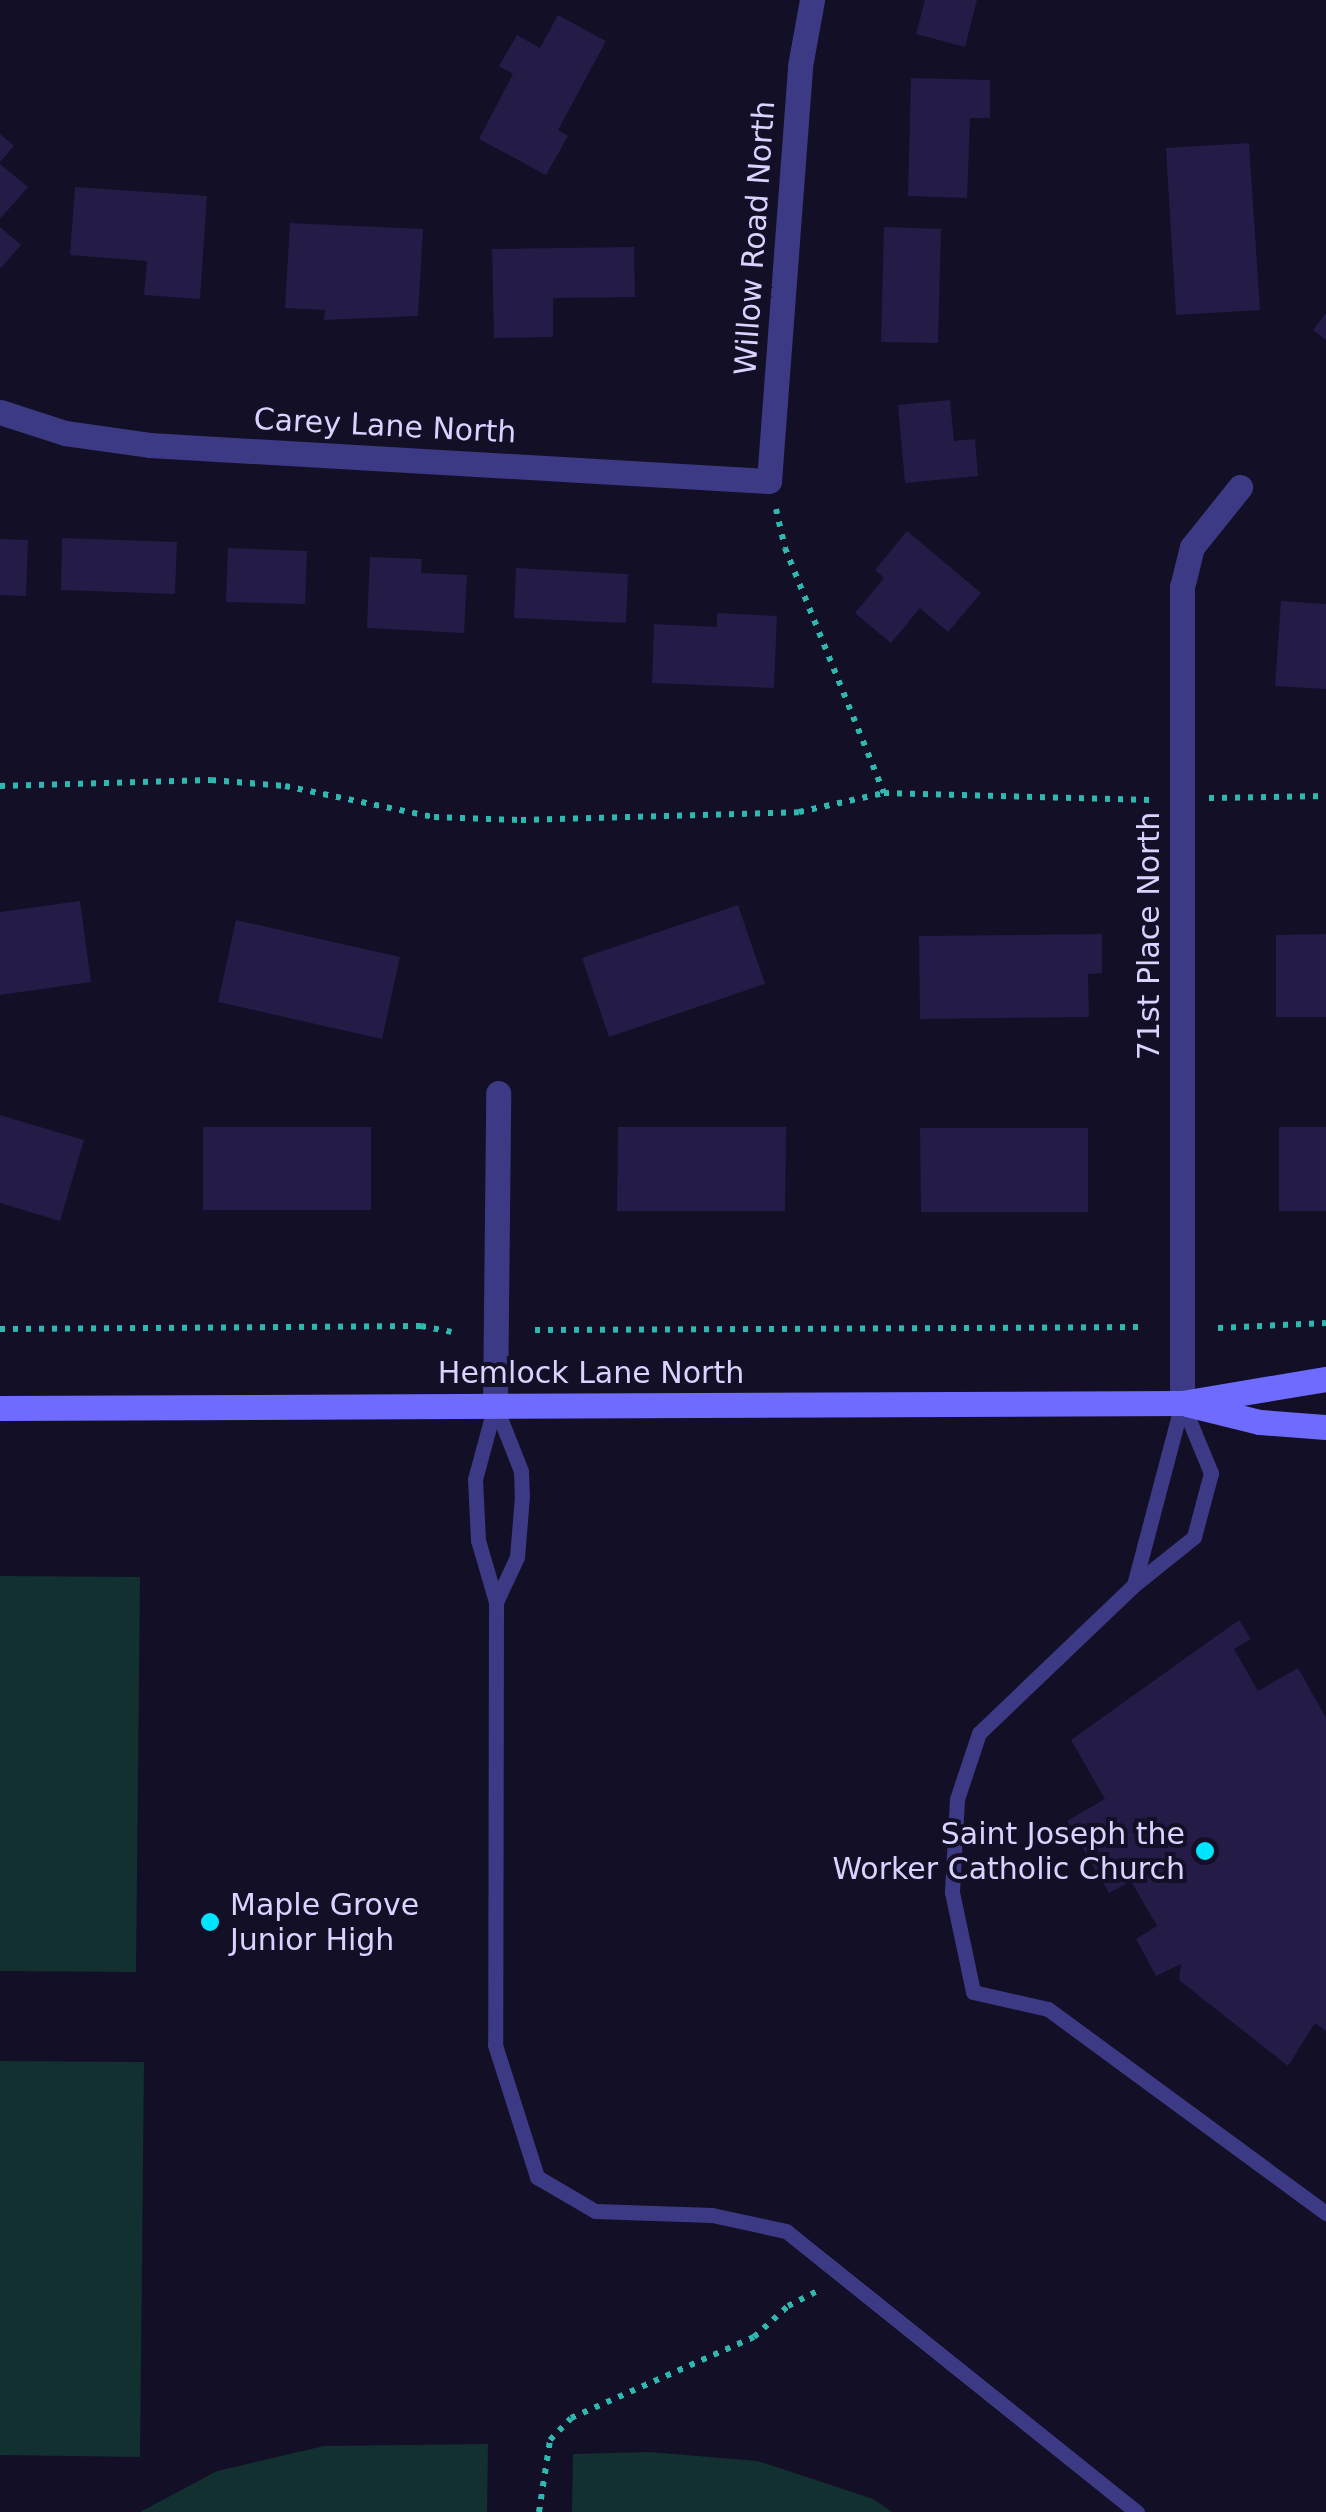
<!DOCTYPE html>
<html>
<head>
<meta charset="utf-8">
<style>
	body { margin:0 }
	#map { position:relative; width:1326px; height:2512px; overflow:hidden; background:#130f26; font-family:"DejaVu Sans",sans-serif }
	div>[style] { position:absolute }
	[style*='--x'] { left:calc(var(--x)*1px); top:calc(var(--y)*1px); width:calc(var(--w)*1px); rotate:calc(var(--a)*1deg) }
	.green>* { inset:0; background:#12302f }
	.building>* { inset:0; background:#241b47 }
	.path>* { height:6px; margin-top:-3px; transform-origin:0; background:repeating-linear-gradient(90deg,#2fb8b0 0 5px,transparent 0 13px) }
	.lane>* { height:15px; margin:-7.5px; padding:0 7.5px; transform-origin:7.5px; border-radius:7.5px; background:#3d3a85 }
	.street>* { height:25px; margin:-12.5px; padding:0 12.5px; transform-origin:12.5px; border-radius:12.5px; background:#3d3a85 }
	.secondary>* { height:25px; margin:-12.5px; padding:0 12.5px; transform-origin:12.5px; border-radius:12.5px; background:#6f6bff }
	.dots>* { width:28px; height:28px; translate:-50% -50%; box-sizing:border-box; border:5px solid #130f26; border-radius:50% }
	span { translate:-50% -50%; white-space:nowrap; text-align:center; line-height:1.15; -webkit-text-stroke:8px #130f26; paint-order:stroke }
	.street-label { font-size:30px; color:#d9d4ff }
	.poi-label { font-size:30px; color:#d9d4ff }
	.right { translate:-100% -50%; text-align:right }
	.left { translate:0 -50%; text-align:left }
</style>
</head>
<body>
<div id="map">
	<div class="green">
		<i style="clip-path:polygon(0 1576px,140px 1577px,136px 1972px,0 1971px)"></i>
		<i style="clip-path:polygon(0 2061px,144px 2062px,140px 2457px,0 2455px)"></i>
		<i style="clip-path:polygon(488px 2444px,487px 2512px,140px 2512px,217px 2471px,324px 2446px)"></i>
		<i style="clip-path:polygon(649px 2452px,758px 2461px,873px 2499px,892px 2512px,572px 2512px,573px 2454px)"></i>
	</div>
	<div class="building">
		<i style="clip-path:polygon(925px 0,977px 0,965px 47px,916px 34px)"></i>
		<i style="clip-path:polygon(558px 15px,606px 41px,558px 130px,568px 136px,546px 175px,479px 139px,513px 74px,499px 66px,517px 35px,540px 48px)"></i>
		<i style="clip-path:polygon(911px 78px,990px 80px,990px 118px,970px 118px,967px 198px,908px 196px)"></i>
		<i style="clip-path:polygon(0 134px,14px 146px,0 162px)"></i>
		<i style="clip-path:polygon(1249px 143px,1260px 310px,1176px 315px,1166px 148px)"></i>
		<i style="clip-path:polygon(0 164px,28px 187px,0 219px)"></i>
		<i style="clip-path:polygon(75px 187px,207px 196px,200px 299px,144px 295px,147px 261px,70px 255px)"></i>
		<i style="clip-path:polygon(290px 223px,423px 229px,418px 316px,324px 320px,325px 310px,285px 308px)"></i>
		<i style="clip-path:polygon(0 227px,21px 245px,0 269px)"></i>
		<i style="clip-path:polygon(884px 227px,941px 229px,938px 343px,881px 342px)"></i>
		<i style="clip-path:polygon(634px 247px,635px 297px,553px 298px,553px 337px,494px 338px,492px 249px)"></i>
		<i style="clip-path:polygon(1326px 313px,1326px 340px,1313px 330px)"></i>
		<i style="clip-path:polygon(950px 400px,954px 441px,975px 439px,978px 476px,905px 483px,898px 405px)"></i>
		<i style="clip-path:polygon(907px 531px,981px 593px,948px 632px,920px 608px,891px 643px,855px 613px,884px 578px,875px 570px)"></i>
		<i style="clip-path:polygon(62px 538px,177px 542px,175px 594px,61px 590px)"></i>
		<i style="clip-path:polygon(0 539px,28px 540px,26px 596px,0 595px)"></i>
		<i style="clip-path:polygon(228px 548px,307px 551px,305px 604px,226px 602px)"></i>
		<i style="clip-path:polygon(370px 557px,422px 559px,421px 573px,467px 575px,464px 633px,367px 628px)"></i>
		<i style="clip-path:polygon(516px 568px,628px 574px,626px 623px,514px 618px)"></i>
		<i style="clip-path:polygon(1281px 601px,1326px 604px,1326px 689px,1275px 686px)"></i>
		<i style="clip-path:polygon(717px 613px,777px 616px,774px 688px,652px 683px,654px 624px,717px 627px)"></i>
		<i style="clip-path:polygon(80px 901px,91px 982px,0 995px,0 912px)"></i>
		<i style="clip-path:polygon(738px 905px,765px 984px,609px 1037px,582px 958px)"></i>
		<i style="clip-path:polygon(236px 920px,400px 957px,382px 1039px,218px 1002px)"></i>
		<i style="clip-path:polygon(1102px 934px,1102px 973px,1088px 974px,1089px 1017px,920px 1019px,919px 936px)"></i>
		<i style="clip-path:polygon(1326px 934px,1326px 1017px,1276px 1017px,1276px 935px)"></i>
		<i style="clip-path:polygon(0 1115px,84px 1140px,60px 1221px,0 1203px)"></i>
		<i style="clip-path:polygon(203px 1127px,371px 1127px,371px 1210px,203px 1210px)"></i>
		<i style="clip-path:polygon(618px 1127px,786px 1127px,785px 1211px,617px 1211px)"></i>
		<i style="clip-path:polygon(1279px 1127px,1326px 1127px,1326px 1211px,1279px 1211px)"></i>
		<i style="clip-path:polygon(920px 1128px,1088px 1128px,1088px 1212px,921px 1212px)"></i>
		<i style="clip-path:polygon(1239px 1620px,1251px 1639px,1234px 1649px,1258px 1691px,1298px 1668px,1326px 1718px,1326px 2031px,1315px 2023px,1288px 2066px,1179px 1980px,1181px 1964px,1156px 1976px,1136px 1939px,1157px 1926px,1131px 1881px,1109px 1893px,1067px 1821px,1105px 1799px,1071px 1740px)"></i>
	</div>
	<div class="path">
		<i style="--x:776;--y:509;--w:40;--a:77"></i>
		<i style="--x:785;--y:548;--w:264;--a:68"></i>
		<i style="--x:0;--y:786;--w:211;--a:-1.6"></i>
		<i style="--x:211;--y:780;--w:74;--a:4.6"></i>
		<i style="--x:285;--y:786;--w:152;--a:11.8"></i>
		<i style="--x:434;--y:817;--w:87;--a:2"></i>
		<i style="--x:521;--y:820;--w:278;--a:-1.6"></i>
		<i style="--x:799;--y:812;--w:87;--a:-12.6"></i>
		<i style="--x:884;--y:793;--w:268;--a:1.5"></i>
		<i style="--x:1209;--y:798;--w:117;--a:-1"></i>
		<i style="--x:1218;--y:1328;--w:108;--a:-2.7"></i>
		<i style="--x:0;--y:1329;--w:421;--a:-0.4"></i>
		<i style="--x:421;--y:1326;--w:31;--a:11"></i>
		<i style="--x:535;--y:1330;--w:606;--a:-0.28"></i>
		<i style="--x:539;--y:2512;--w:73;--a:-81.3"></i>
		<i style="--x:550;--y:2440;--w:30;--a:-46"></i>
		<i style="--x:571;--y:2418;--w:200;--a:-23.9"></i>
		<i style="--x:754;--y:2337;--w:46;--a:-42.4"></i>
		<i style="--x:788;--y:2306;--w:36;--a:-27"></i>
	</div>
	<div class="lane">
		<i style="--x:1182;--y:1403;--w:76;--a:67.5"></i>
		<i style="--x:1211;--y:1473;--w:66;--a:104.9"></i>
		<i style="--x:1194;--y:1537;--w:77;--a:141.3"></i>
		<i style="--x:1134;--y:1585;--w:214;--a:136.3"></i>
		<i style="--x:979;--y:1733;--w:70;--a:108.4"></i>
		<i style="--x:957;--y:1799;--w:93;--a:93.1"></i>
		<i style="--x:952;--y:1892;--w:102;--a:78.1"></i>
		<i style="--x:973;--y:1992;--w:77;--a:12.8"></i>
		<i style="--x:1048;--y:2009;--w:345;--a:36.3"></i>
		<i style="--x:495;--y:1405;--w:77;--a:105.1"></i>
		<i style="--x:475;--y:1479;--w:61;--a:87.2"></i>
		<i style="--x:478;--y:1540;--w:65;--a:73.8"></i>
		<i style="--x:496;--y:1602;--w:443;--a:90.1"></i>
		<i style="--x:495;--y:2045;--w:139;--a:72.3"></i>
		<i style="--x:537;--y:2177;--w:67;--a:30.4"></i>
		<i style="--x:595;--y:2211;--w:117;--a:2"></i>
		<i style="--x:712;--y:2215;--w:76;--a:12.2"></i>
		<i style="--x:786;--y:2231;--w:450;--a:38.7"></i>
		<i style="--x:495;--y:1405;--w:71;--a:68.5"></i>
		<i style="--x:521;--y:1471;--w:25;--a:88"></i>
		<i style="--x:522;--y:1496;--w:61;--a:94.7"></i>
		<i style="--x:517;--y:1557;--w:50;--a:115"></i>
		<i style="--x:1134;--y:1585;--w:188;--a:-75.2"></i>
	</div>
	<div class="street">
		<i style="--x:0;--y:412;--w:68;--a:17.9"></i>
		<i style="--x:65;--y:433;--w:85;--a:8.1"></i>
		<i style="--x:149;--y:445;--w:621;--a:3.32"></i>
		<i style="--x:769;--y:481;--w:416;--a:-85.7"></i>
		<i style="--x:800;--y:66;--w:67;--a:-79.7"></i>
		<i style="--x:1182;--y:1403;--w:816;--a:-90"></i>
		<i style="--x:1182;--y:587;--w:41;--a:-76"></i>
		<i style="--x:1192;--y:547;--w:77;--a:-51.3"></i>
		<i style="--x:495;--y:1405;--w:312;--a:-89.4"></i>
	</div>
	<div class="secondary">
		<i style="--x:1187;--y:1404;--w:75;--a:13.9"></i>
		<i style="--x:1260;--y:1422;--w:66;--a:4.3"></i>
		<i style="--x:0;--y:1408;--w:1182;--a:-0.24"></i>
		<i style="--x:1182;--y:1403;--w:146;--a:-9.5"></i>
	</div>
	<div class="dots">
		<i style="left:1205px;top:1851px;background:#00e5ff"></i>
		<i style="left:210px;top:1922px;background:#00e5ff"></i>
	</div>
	<div class="street-label">
		<span style="left:755px;top:238px;rotate:-86deg">Willow Road North</span>
		<span style="left:385px;top:426px;rotate:3deg">Carey Lane North</span>
		<span style="left:1149px;top:936px;rotate:-90deg">71st Place North</span>
		<span style="left:591px;top:1373px">Hemlock Lane North</span>
	</div>
	<div class="poi-label">
		<span class="right" style="left:1185px;top:1851px">Saint Joseph the<br>Worker Catholic Church</span>
		<span class="left" style="left:230px;top:1922px">Maple Grove<br>Junior High</span>
	</div>
</div>
</body>
</html>
